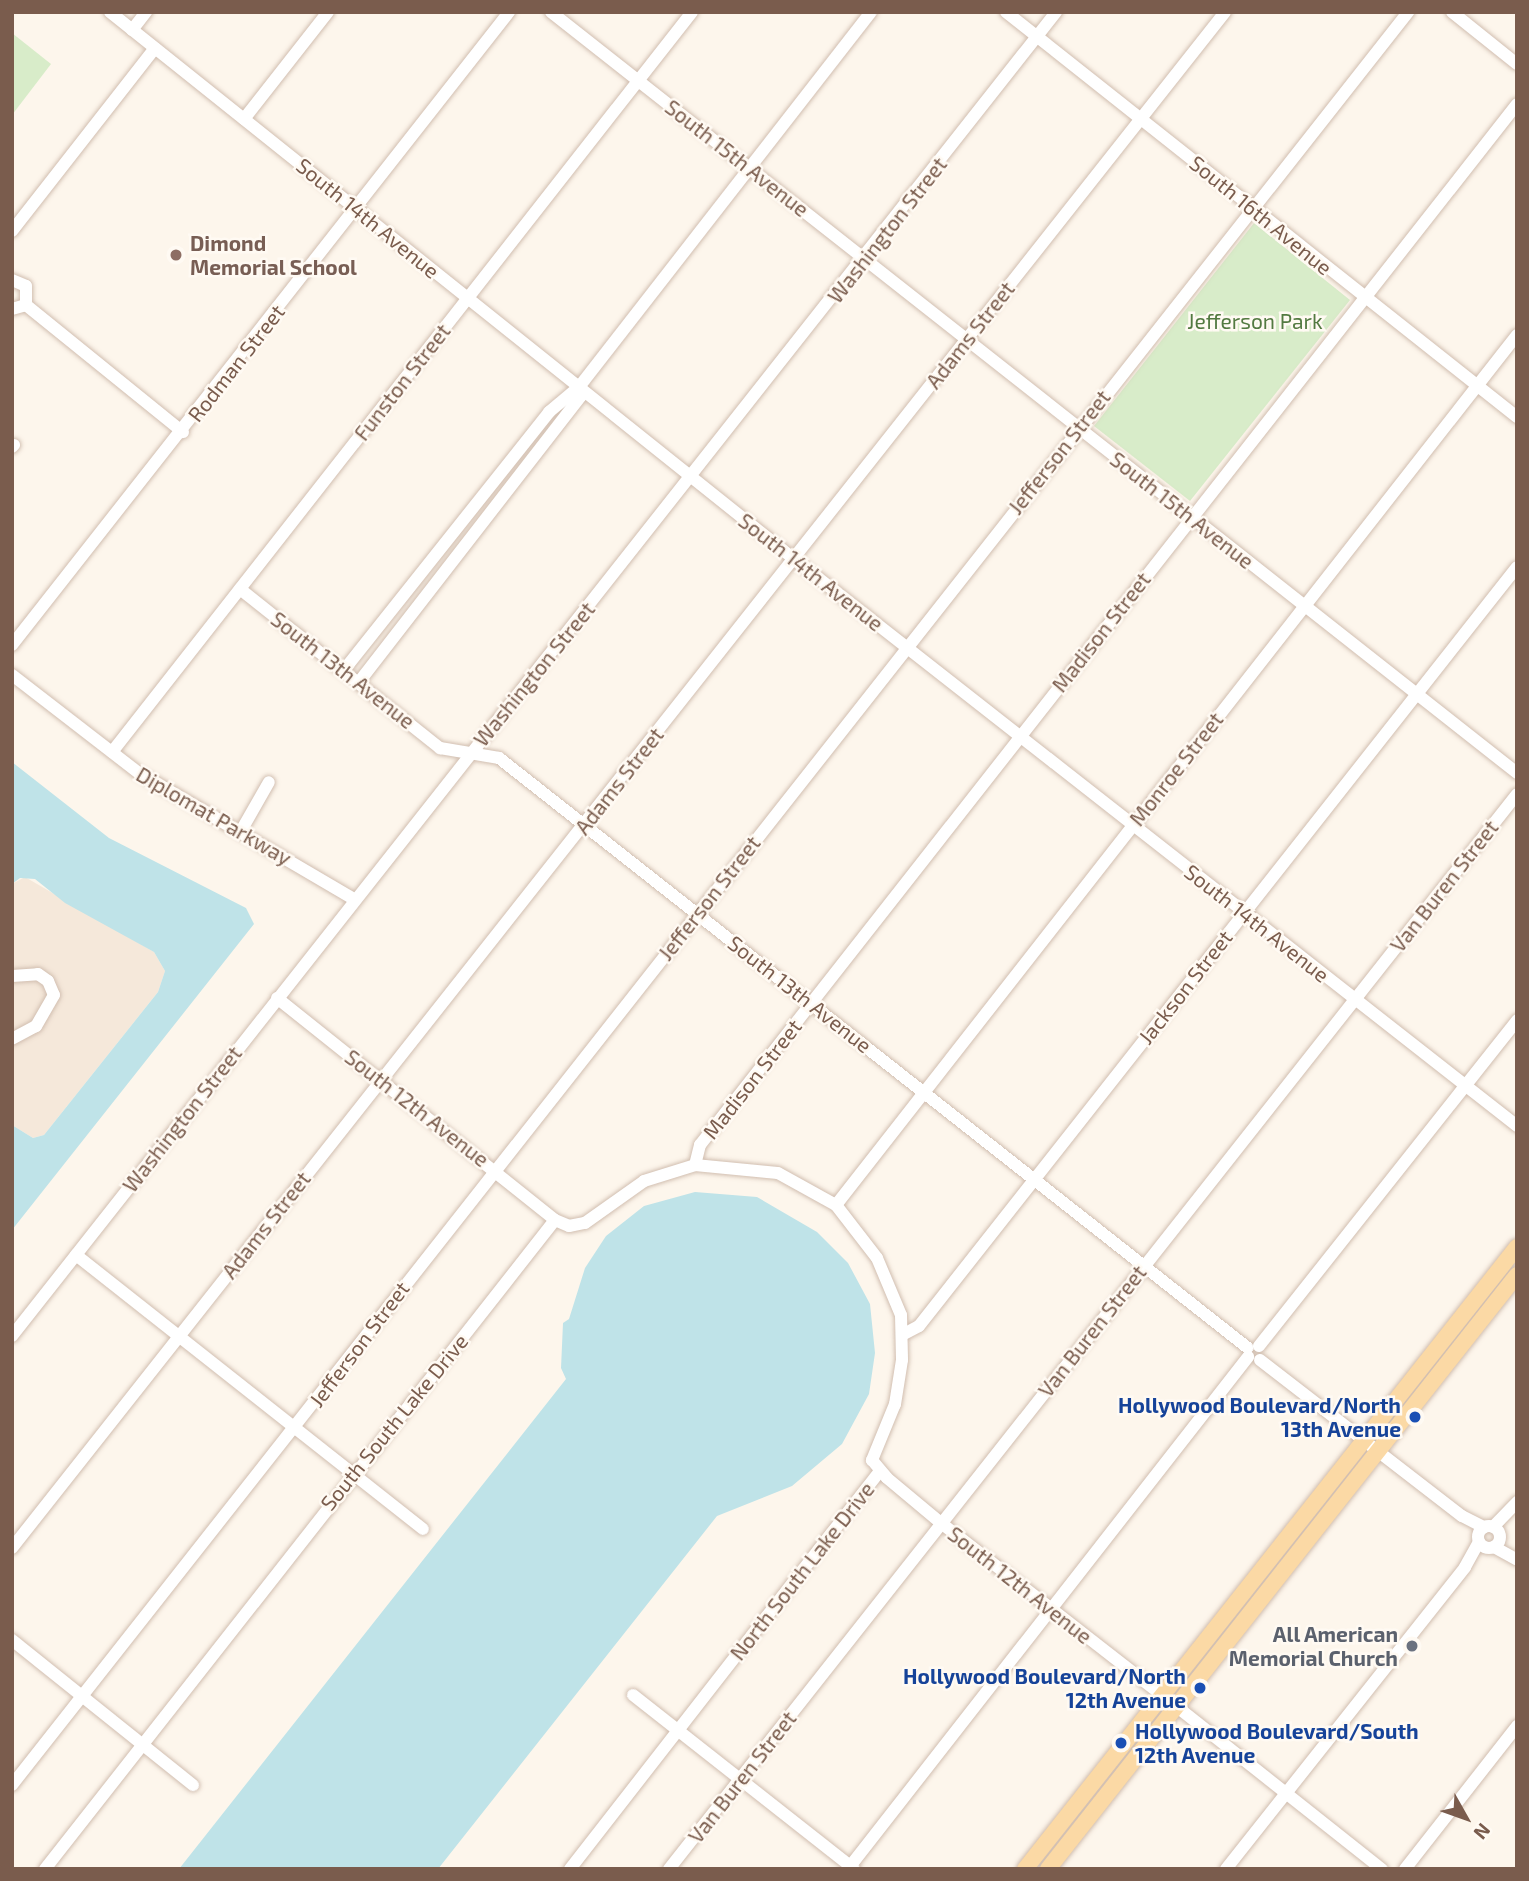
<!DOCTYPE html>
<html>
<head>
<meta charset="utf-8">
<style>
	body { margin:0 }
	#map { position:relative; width:1529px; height:1881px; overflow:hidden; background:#fdf6ec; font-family:"Exo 2",sans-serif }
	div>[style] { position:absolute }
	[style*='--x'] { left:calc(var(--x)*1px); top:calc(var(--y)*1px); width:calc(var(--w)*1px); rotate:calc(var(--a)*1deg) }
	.residential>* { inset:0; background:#f5e8da }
	.green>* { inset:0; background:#d8ecc9 }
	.water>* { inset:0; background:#bfe3e8 }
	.roads { filter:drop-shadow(0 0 2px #d1beb0) drop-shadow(0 0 2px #d1beb0) }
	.minor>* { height:12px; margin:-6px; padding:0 6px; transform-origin:6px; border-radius:6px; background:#fff }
	.minor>.ring { margin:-6px; padding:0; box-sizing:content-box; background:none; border:12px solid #fff; border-radius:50% }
	.major>* { height:16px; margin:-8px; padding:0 8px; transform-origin:8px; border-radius:8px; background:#fbd9a5 }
	.dots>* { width:19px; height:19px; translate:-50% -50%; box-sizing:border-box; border:4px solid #fffaf3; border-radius:50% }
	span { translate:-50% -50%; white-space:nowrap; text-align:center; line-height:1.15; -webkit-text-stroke:5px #fffaf3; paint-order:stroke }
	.street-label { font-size:21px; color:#7a5c4d }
	.education-label { font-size:21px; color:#785e54; font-weight:700 }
	.left { translate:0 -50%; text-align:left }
	.park-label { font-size:21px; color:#537a41 }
	.transit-label { font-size:21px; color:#164399; font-weight:700 }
	.right { translate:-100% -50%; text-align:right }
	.worship-label { font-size:21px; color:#5b616d; font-weight:700 }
	.frame { position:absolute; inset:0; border:14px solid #7a5c4d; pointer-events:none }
	.north { position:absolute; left:1431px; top:1783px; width:70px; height:70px; -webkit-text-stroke:5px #fffaf3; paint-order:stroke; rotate:130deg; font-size:19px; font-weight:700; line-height:28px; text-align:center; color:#7a5c4d }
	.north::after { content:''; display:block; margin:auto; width:24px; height:32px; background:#7a5c4d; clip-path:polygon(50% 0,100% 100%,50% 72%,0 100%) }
</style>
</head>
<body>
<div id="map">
	<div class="residential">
		<i style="clip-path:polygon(25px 877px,154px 952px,165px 971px,158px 992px,44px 1135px,33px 1138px,12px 1125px,12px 884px)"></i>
	</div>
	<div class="green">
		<i style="clip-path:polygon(12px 33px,51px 64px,12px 115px)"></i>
		<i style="clip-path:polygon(1254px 223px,1350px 300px,1190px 501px,1094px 426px)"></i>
	</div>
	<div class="water">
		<i style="clip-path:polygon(12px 762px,109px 838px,246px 908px,254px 924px,12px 1230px,12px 1125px,33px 1138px,44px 1135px,158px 992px,165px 971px,154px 952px,65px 903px,35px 879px,20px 878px,12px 884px)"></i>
		<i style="clip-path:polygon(695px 1192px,757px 1197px,817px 1232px,848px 1263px,870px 1304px,875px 1353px,869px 1394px,842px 1444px,792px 1486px,717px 1516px,438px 1869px,179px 1869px,566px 1379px,561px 1368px,563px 1323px,569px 1319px,585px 1268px,606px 1236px,644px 1206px)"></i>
	</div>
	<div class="roads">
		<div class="minor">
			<i style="--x:110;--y:12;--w:876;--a:38.65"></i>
			<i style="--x:794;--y:559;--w:919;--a:38.1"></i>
			<i style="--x:551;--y:12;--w:1230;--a:38.23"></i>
			<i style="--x:1006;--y:12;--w:652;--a:38.4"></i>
			<i style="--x:1452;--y:12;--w:83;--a:38.7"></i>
			<i style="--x:132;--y:30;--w:23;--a:-52"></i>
			<i style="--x:244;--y:119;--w:136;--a:-51.9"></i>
			<i style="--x:12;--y:231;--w:232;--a:-52"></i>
			<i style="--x:12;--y:280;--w:15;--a:23"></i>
			<i style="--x:26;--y:286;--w:19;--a:90"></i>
			<i style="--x:26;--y:305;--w:202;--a:39"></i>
			<i style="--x:12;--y:309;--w:15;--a:-16"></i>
			<i style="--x:12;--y:447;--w:3;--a:-45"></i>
			<i style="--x:240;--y:589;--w:256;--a:38.5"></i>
			<i style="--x:440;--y:748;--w:60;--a:9.6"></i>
			<i style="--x:499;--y:758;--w:953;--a:38.23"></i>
			<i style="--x:12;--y:645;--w:805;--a:-51.86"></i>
			<i style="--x:344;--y:670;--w:330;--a:-51.5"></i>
			<i style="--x:549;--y:412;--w:39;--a:-40"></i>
			<i style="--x:579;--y:387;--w:475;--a:-52.1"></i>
			<i style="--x:12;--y:675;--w:160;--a:37.7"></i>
			<i style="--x:139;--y:773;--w:249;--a:30.4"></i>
			<i style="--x:359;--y:682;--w:362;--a:-52.2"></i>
			<i style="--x:581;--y:396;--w:9;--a:-103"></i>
			<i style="--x:112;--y:752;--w:940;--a:-51.91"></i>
			<i style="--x:241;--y:831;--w:56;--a:-60.3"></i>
			<i style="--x:12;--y:976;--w:26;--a:-4"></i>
			<i style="--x:38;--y:974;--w:12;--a:35"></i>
			<i style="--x:48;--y:981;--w:15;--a:67"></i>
			<i style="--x:54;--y:995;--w:36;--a:120"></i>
			<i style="--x:36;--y:1026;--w:27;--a:152"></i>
			<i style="--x:277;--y:998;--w:356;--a:38.6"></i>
			<i style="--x:555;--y:1220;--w:15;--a:23"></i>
			<i style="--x:569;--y:1226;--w:16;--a:-11"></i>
			<i style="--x:585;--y:1223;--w:72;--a:-35.4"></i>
			<i style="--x:644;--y:1181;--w:53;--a:-17.4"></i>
			<i style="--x:695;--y:1165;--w:83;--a:5.5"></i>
			<i style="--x:778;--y:1173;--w:66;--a:28.9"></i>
			<i style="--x:836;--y:1205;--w:67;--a:52.3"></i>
			<i style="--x:877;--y:1258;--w:62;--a:67.2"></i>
			<i style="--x:901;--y:1315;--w:45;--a:88.7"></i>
			<i style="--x:902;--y:1360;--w:45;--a:99"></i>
			<i style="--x:895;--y:1404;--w:61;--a:112.3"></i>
			<i style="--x:872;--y:1460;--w:23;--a:50"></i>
			<i style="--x:887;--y:1478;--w:70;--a:39.8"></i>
			<i style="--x:941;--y:1523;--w:280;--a:37.9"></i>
			<i style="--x:695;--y:1165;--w:21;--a:-76"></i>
			<i style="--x:700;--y:1145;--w:1323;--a:-51.87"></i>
			<i style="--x:836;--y:1205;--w:1105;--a:-51.95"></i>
			<i style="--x:76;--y:1255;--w:442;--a:38.3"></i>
			<i style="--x:902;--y:1335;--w:19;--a:-28"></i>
			<i style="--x:919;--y:1326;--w:966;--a:-51.77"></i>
			<i style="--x:12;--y:1336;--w:1686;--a:-51.74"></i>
			<i style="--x:1259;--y:1346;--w:416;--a:-51.6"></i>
			<i style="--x:1260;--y:1360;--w:255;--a:37.7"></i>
			<i style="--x:1462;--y:1516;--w:25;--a:27"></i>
			<i class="ring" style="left:1478px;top:1526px;width:10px;height:10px"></i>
			<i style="--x:1493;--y:1527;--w:35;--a:-46"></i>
			<i style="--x:1494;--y:1547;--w:26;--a:29"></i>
			<i style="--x:12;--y:1548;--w:1957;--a:-51.7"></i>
			<i style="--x:12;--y:1640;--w:232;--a:38.7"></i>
			<i style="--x:633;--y:1695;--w:281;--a:38.2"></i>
			<i style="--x:1176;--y:1706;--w:263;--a:38.4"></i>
			<i style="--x:12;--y:1785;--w:2257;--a:-51.78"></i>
			<i style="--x:45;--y:1869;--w:825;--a:-51.84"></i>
			<i style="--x:570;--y:1869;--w:504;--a:-52.09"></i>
			<i style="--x:669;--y:1869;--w:1369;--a:-51.73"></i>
			<i style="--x:848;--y:1869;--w:650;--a:-52"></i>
			<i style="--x:1226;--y:1869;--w:385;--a:-51.6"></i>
			<i style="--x:1465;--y:1567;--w:29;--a:-61"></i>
			<i style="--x:1405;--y:1869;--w:182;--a:-51.9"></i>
		</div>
		<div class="major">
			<i style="--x:1025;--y:1869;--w:793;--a:-51.66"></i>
			<i style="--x:1048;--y:1869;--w:757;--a:-51.71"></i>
		</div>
	</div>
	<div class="dots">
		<i style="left:176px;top:255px;background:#8d6e63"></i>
		<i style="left:1415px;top:1417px;background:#1a4fb4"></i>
		<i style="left:1412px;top:1646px;background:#6b7280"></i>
		<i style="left:1200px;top:1688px;background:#1a4fb4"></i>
		<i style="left:1121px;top:1743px;background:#1a4fb4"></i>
	</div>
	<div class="street-label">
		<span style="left:737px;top:158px;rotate:38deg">South 15th Avenue</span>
		<span style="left:1261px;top:215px;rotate:39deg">South 16th Avenue</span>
		<span style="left:368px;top:218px;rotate:39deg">South 14th Avenue</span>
		<span style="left:887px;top:230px;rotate:-52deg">Washington Street</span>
		<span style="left:970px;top:335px;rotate:-52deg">Adams Street</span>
		<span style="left:236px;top:363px;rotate:-52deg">Rodman Street</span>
		<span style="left:402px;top:382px;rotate:-52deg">Funston Street</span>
		<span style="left:1059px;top:452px;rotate:-52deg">Jefferson Street</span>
		<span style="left:1182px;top:510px;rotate:38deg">South 15th Avenue</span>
		<span style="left:811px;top:572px;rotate:38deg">South 14th Avenue</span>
		<span style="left:1101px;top:632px;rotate:-52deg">Madison Street</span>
		<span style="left:343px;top:670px;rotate:38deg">South 13th Avenue</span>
		<span style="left:534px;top:674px;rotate:-51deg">Washington Street</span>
		<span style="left:1176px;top:769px;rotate:-52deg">Monroe Street</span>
		<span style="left:619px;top:781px;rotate:-52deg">Adams Street</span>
		<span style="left:214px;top:816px;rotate:30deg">Diplomat Parkway</span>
		<span style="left:1444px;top:886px;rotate:-52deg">Van Buren Street</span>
		<span style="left:709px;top:898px;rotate:-52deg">Jefferson Street</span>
		<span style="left:1257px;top:923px;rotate:38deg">South 14th Avenue</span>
		<span style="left:1185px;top:987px;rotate:-52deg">Jackson Street</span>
		<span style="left:800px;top:994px;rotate:38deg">South 13th Avenue</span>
		<span style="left:752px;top:1079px;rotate:-52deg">Madison Street</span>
		<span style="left:417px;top:1108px;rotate:38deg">South 12th Avenue</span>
		<span style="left:182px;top:1119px;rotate:-52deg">Washington Street</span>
		<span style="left:266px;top:1225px;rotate:-52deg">Adams Street</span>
		<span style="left:1092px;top:1331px;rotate:-52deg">Van Buren Street</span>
		<span style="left:359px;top:1344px;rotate:-53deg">Jefferson Street</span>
		<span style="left:394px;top:1422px;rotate:-51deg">South South Lake Drive</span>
		<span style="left:802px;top:1571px;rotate:-52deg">North South Lake Drive</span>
		<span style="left:1020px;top:1585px;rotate:38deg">South 12th Avenue</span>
		<span style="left:742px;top:1777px;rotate:-52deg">Van Buren Street</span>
	</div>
	<div class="education-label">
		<span class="left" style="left:190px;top:255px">Dimond<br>Memorial School</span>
	</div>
	<div class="park-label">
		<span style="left:1255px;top:321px">Jefferson Park</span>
	</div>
	<div class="transit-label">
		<span class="right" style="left:1401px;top:1417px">Hollywood Boulevard/North<br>13th Avenue</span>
		<span class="right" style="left:1186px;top:1688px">Hollywood Boulevard/North<br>12th Avenue</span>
		<span class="left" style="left:1135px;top:1743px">Hollywood Boulevard/South<br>12th Avenue</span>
	</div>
	<div class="worship-label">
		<span class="right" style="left:1398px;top:1646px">All American<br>Memorial Church</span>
	</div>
	<div class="frame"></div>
	<div class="north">N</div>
</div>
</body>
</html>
